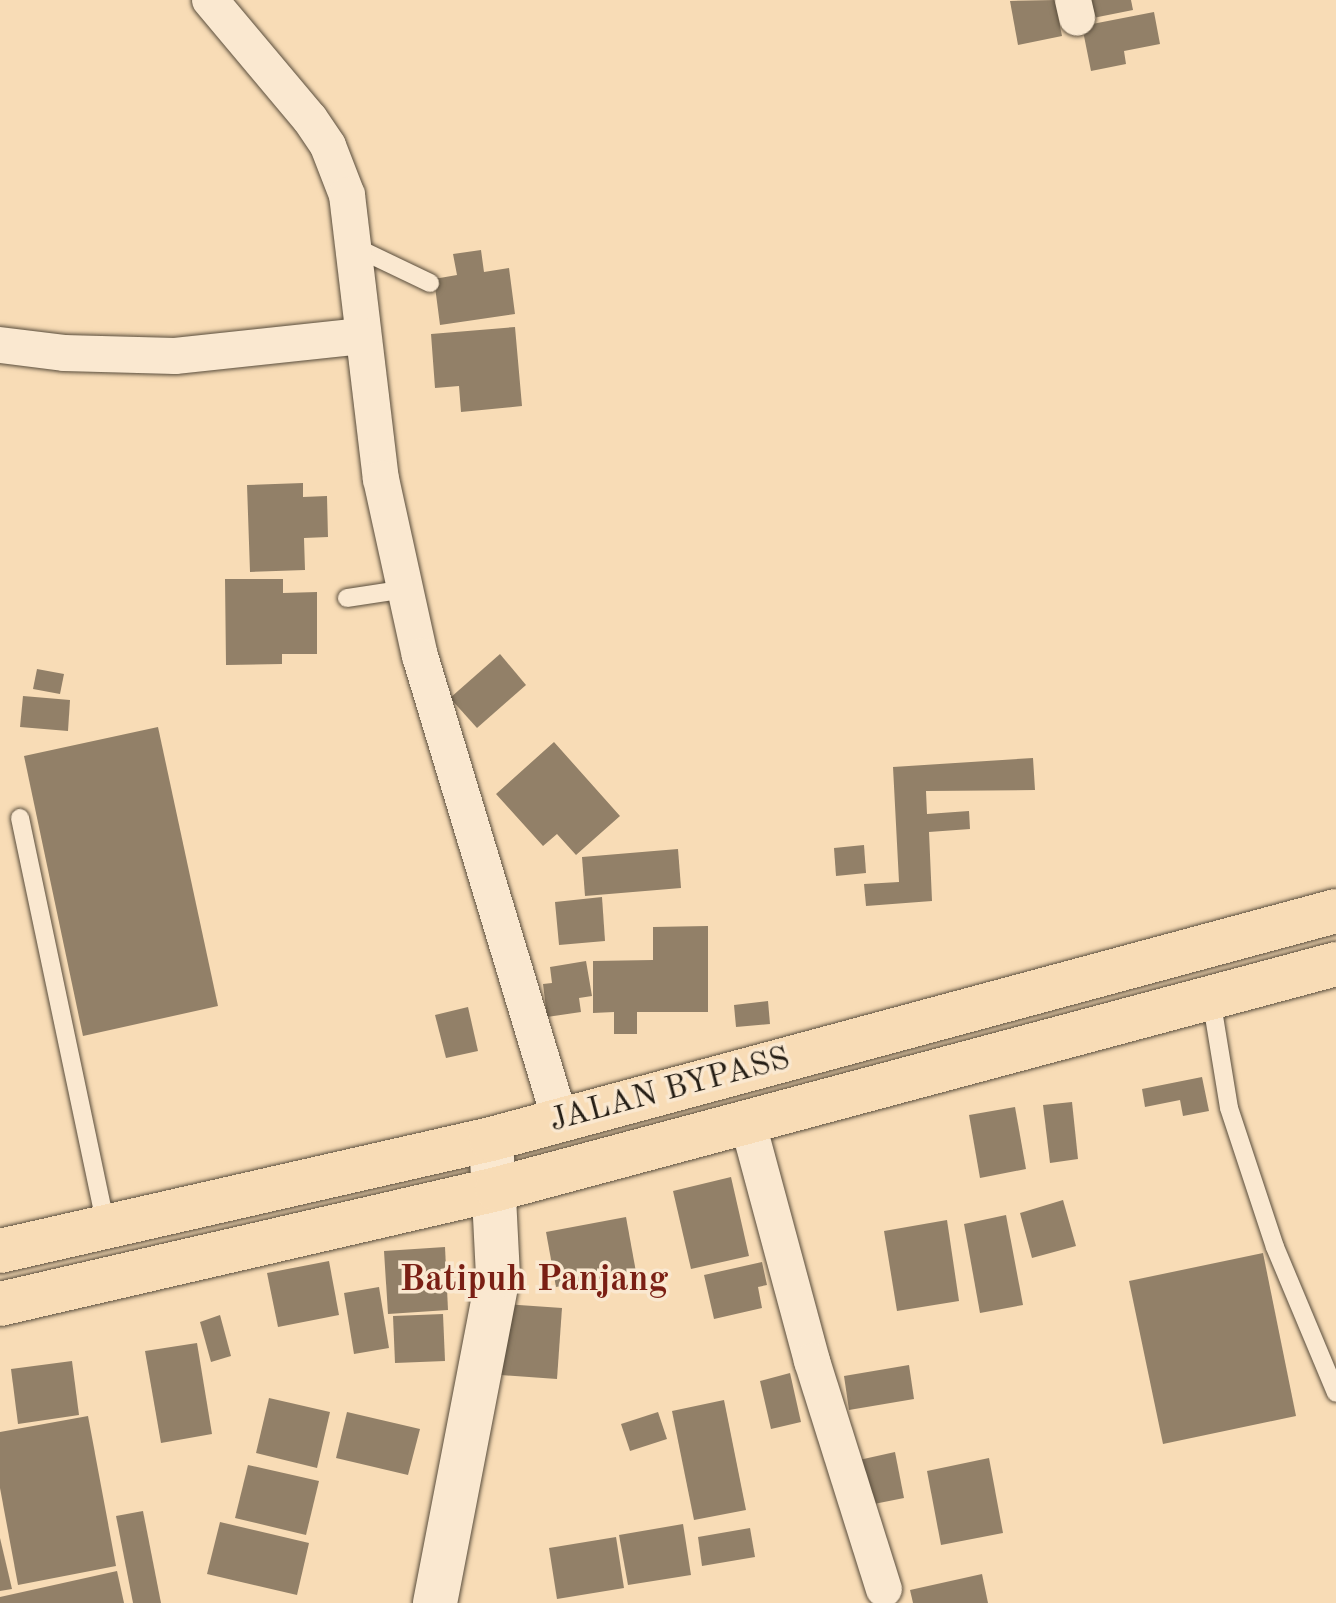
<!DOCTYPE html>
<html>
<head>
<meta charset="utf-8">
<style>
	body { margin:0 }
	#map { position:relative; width:1336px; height:1603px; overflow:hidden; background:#f8dcb6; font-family:"Old Standard TT",serif }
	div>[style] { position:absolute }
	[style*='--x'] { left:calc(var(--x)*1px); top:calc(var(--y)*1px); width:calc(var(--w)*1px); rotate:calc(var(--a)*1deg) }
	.building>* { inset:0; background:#928068 }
	.roads { filter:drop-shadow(0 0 2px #594d3c) drop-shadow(0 0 2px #594d3c) }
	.service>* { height:18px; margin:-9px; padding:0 9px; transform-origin:9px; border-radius:9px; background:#fae8d0 }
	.minor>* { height:36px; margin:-18px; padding:0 18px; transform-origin:18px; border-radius:18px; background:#fae8d0 }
	.tertiary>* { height:44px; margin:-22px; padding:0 22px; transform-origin:22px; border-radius:22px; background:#fae8d0 }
	.trunk>* { height:44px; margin:-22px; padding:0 22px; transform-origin:22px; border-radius:22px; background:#f8dcb6 }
	span { translate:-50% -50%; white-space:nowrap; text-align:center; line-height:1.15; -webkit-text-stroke:7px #fae8d0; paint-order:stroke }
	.street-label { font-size:32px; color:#241d14 }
	.quarter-label { font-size:36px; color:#7a1f14; font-weight:700 }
</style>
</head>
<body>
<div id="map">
	<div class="building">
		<i style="clip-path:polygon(1055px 0,1062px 36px,1018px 45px,1010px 1px)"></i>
		<i style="clip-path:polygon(1085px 0,1131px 0,1133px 10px,1088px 19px)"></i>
		<i style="clip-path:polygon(1154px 12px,1160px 44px,1124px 51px,1126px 64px,1091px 71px,1082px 26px)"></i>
		<i style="clip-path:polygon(481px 250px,484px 272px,509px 268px,515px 314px,440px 325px,434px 279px,457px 275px,453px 254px)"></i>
		<i style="clip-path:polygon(515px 327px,522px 406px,461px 412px,459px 386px,435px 388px,431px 334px)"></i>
		<i style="clip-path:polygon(303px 483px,303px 497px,327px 496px,328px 537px,304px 538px,305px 570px,250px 572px,247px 485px)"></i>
		<i style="clip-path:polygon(225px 579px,283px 579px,283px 593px,317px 592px,317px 654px,282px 654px,282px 664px,226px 665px)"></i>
		<i style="clip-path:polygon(500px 654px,526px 685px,477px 728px,450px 698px)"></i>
		<i style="clip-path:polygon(37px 669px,64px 674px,60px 694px,33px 689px)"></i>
		<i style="clip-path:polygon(23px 696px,70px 700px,68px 731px,20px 727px)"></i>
		<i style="clip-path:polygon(158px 727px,218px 1006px,83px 1036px,24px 756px)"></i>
		<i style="clip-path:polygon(554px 742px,620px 816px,576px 855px,557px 834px,543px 846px,496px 794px)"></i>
		<i style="clip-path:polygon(1033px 758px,1035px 790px,926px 791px,927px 814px,969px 811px,970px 829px,929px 832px,932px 901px,866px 906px,864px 884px,899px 882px,893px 767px)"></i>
		<i style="clip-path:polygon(864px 845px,866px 873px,836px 876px,834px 848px)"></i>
		<i style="clip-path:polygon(678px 849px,681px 888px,585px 896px,582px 857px)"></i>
		<i style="clip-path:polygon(602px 897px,605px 941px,559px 945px,555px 902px)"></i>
		<i style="clip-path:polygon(708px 926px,708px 1012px,637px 1012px,637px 1034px,614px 1034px,614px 1012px,593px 1013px,593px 961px,653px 960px,653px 927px)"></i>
		<i style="clip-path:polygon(586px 961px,592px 996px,579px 998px,581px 1012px,547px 1017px,543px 984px,552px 983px,550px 967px)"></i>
		<i style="clip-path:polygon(768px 1001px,770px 1024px,736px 1027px,734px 1005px)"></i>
		<i style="clip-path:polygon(468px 1007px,478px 1051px,446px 1058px,435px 1015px)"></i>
		<i style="clip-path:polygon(1202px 1077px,1209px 1111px,1183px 1116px,1180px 1100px,1145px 1107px,1142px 1089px)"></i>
		<i style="clip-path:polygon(1072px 1102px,1078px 1159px,1050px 1163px,1043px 1105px)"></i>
		<i style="clip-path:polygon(1015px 1107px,1026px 1169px,980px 1178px,969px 1115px)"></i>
		<i style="clip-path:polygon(731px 1177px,749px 1256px,691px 1269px,673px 1191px)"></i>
		<i style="clip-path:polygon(1063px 1200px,1076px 1246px,1032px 1258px,1020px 1213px)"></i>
		<i style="clip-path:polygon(1006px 1215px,1023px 1305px,980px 1313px,964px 1224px)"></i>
		<i style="clip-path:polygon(626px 1217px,636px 1272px,556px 1287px,546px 1232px)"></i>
		<i style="clip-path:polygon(947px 1220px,959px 1301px,897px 1311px,884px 1231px)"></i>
		<i style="clip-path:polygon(445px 1247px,448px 1310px,388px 1314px,384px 1251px)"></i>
		<i style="clip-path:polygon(1263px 1253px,1296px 1416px,1163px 1444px,1129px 1281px)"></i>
		<i style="clip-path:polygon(329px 1261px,339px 1315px,278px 1327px,267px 1273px)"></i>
		<i style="clip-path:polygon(762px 1262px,767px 1285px,758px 1287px,762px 1308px,714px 1319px,704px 1275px)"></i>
		<i style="clip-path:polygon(379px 1287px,389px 1348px,354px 1354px,344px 1293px)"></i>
		<i style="clip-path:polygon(506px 1304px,562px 1308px,557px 1379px,501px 1375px)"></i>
		<i style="clip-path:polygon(443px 1314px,445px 1361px,395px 1363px,393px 1316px)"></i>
		<i style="clip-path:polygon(220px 1315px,231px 1356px,211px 1362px,200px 1322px)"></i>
		<i style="clip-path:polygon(197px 1343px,212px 1434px,161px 1443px,145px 1351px)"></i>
		<i style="clip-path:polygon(72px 1361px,79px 1415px,18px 1424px,11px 1369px)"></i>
		<i style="clip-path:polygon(909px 1365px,914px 1399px,849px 1410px,844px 1376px)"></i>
		<i style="clip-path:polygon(790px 1373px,801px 1422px,771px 1429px,760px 1381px)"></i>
		<i style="clip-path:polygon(269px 1398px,330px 1412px,317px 1468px,256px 1453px)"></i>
		<i style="clip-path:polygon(724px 1400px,746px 1510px,694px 1520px,672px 1411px)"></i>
		<i style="clip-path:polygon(347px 1412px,420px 1429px,408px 1475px,336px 1458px)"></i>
		<i style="clip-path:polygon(658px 1412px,667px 1439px,630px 1451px,621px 1424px)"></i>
		<i style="clip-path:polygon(88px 1416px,116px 1566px,18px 1585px,0 1488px,0 1432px)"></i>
		<i style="clip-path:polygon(895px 1452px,904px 1498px,869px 1505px,859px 1460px)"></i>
		<i style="clip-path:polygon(989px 1458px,1003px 1533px,941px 1545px,927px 1471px)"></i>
		<i style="clip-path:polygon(248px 1465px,319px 1481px,306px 1535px,235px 1518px)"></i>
		<i style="clip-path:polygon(143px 1511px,161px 1603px,133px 1603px,116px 1516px)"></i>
		<i style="clip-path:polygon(220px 1522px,309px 1543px,297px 1595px,207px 1574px)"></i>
		<i style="clip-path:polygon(683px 1524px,691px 1575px,628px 1585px,619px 1535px)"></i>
		<i style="clip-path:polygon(750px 1528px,755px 1557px,702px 1566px,698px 1537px)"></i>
		<i style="clip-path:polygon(616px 1537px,624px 1588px,557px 1599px,549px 1548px)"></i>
		<i style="clip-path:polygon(0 1538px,12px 1589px,0 1591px)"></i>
		<i style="clip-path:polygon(117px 1571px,124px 1603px,0 1603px,0 1597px)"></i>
		<i style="clip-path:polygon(982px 1574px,988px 1603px,913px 1603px,910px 1590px)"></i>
	</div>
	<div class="roads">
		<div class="service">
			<i style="--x:357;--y:248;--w:81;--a:25.6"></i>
			<i style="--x:347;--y:598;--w:60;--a:-8.7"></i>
			<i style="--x:20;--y:818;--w:416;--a:78.1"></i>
			<i style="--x:1211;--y:998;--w:111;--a:80.7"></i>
			<i style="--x:1229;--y:1108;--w:146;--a:71.7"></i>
			<i style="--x:1275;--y:1247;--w:158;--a:67.3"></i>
		</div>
		<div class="minor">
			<i style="--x:210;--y:0;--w:155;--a:50"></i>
			<i style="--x:310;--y:119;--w:32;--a:56"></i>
			<i style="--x:328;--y:146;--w:53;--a:68.8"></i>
			<i style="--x:347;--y:195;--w:286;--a:83.2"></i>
			<i style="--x:381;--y:479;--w:181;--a:77.6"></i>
			<i style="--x:420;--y:656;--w:485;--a:73.2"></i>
			<i style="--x:1073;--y:0;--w:18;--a:77"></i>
			<i style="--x:0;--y:345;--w:64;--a:7.1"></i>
			<i style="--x:64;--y:353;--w:111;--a:1.5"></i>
			<i style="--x:175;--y:356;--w:188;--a:-6.1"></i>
			<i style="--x:747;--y:1120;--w:250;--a:74.9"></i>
			<i style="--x:812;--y:1361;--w:239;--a:72.5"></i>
		</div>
		<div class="tertiary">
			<i style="--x:435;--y:1603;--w:333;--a:-79.1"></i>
			<i style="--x:498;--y:1276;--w:137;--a:-92.9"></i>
		</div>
		<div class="trunk">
			<i style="--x:0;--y:1251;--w:504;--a:-12.85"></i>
			<i style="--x:491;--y:1139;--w:875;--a:-15.1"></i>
			<i style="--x:0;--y:1304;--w:510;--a:-13.03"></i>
			<i style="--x:497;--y:1189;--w:869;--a:-15.01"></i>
		</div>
	</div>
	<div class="street-label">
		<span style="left:670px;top:1091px;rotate:-15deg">JALAN BYPASS</span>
	</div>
	<div class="quarter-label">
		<span style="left:534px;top:1282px">Batipuh Panjang</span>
	</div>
</div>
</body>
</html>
